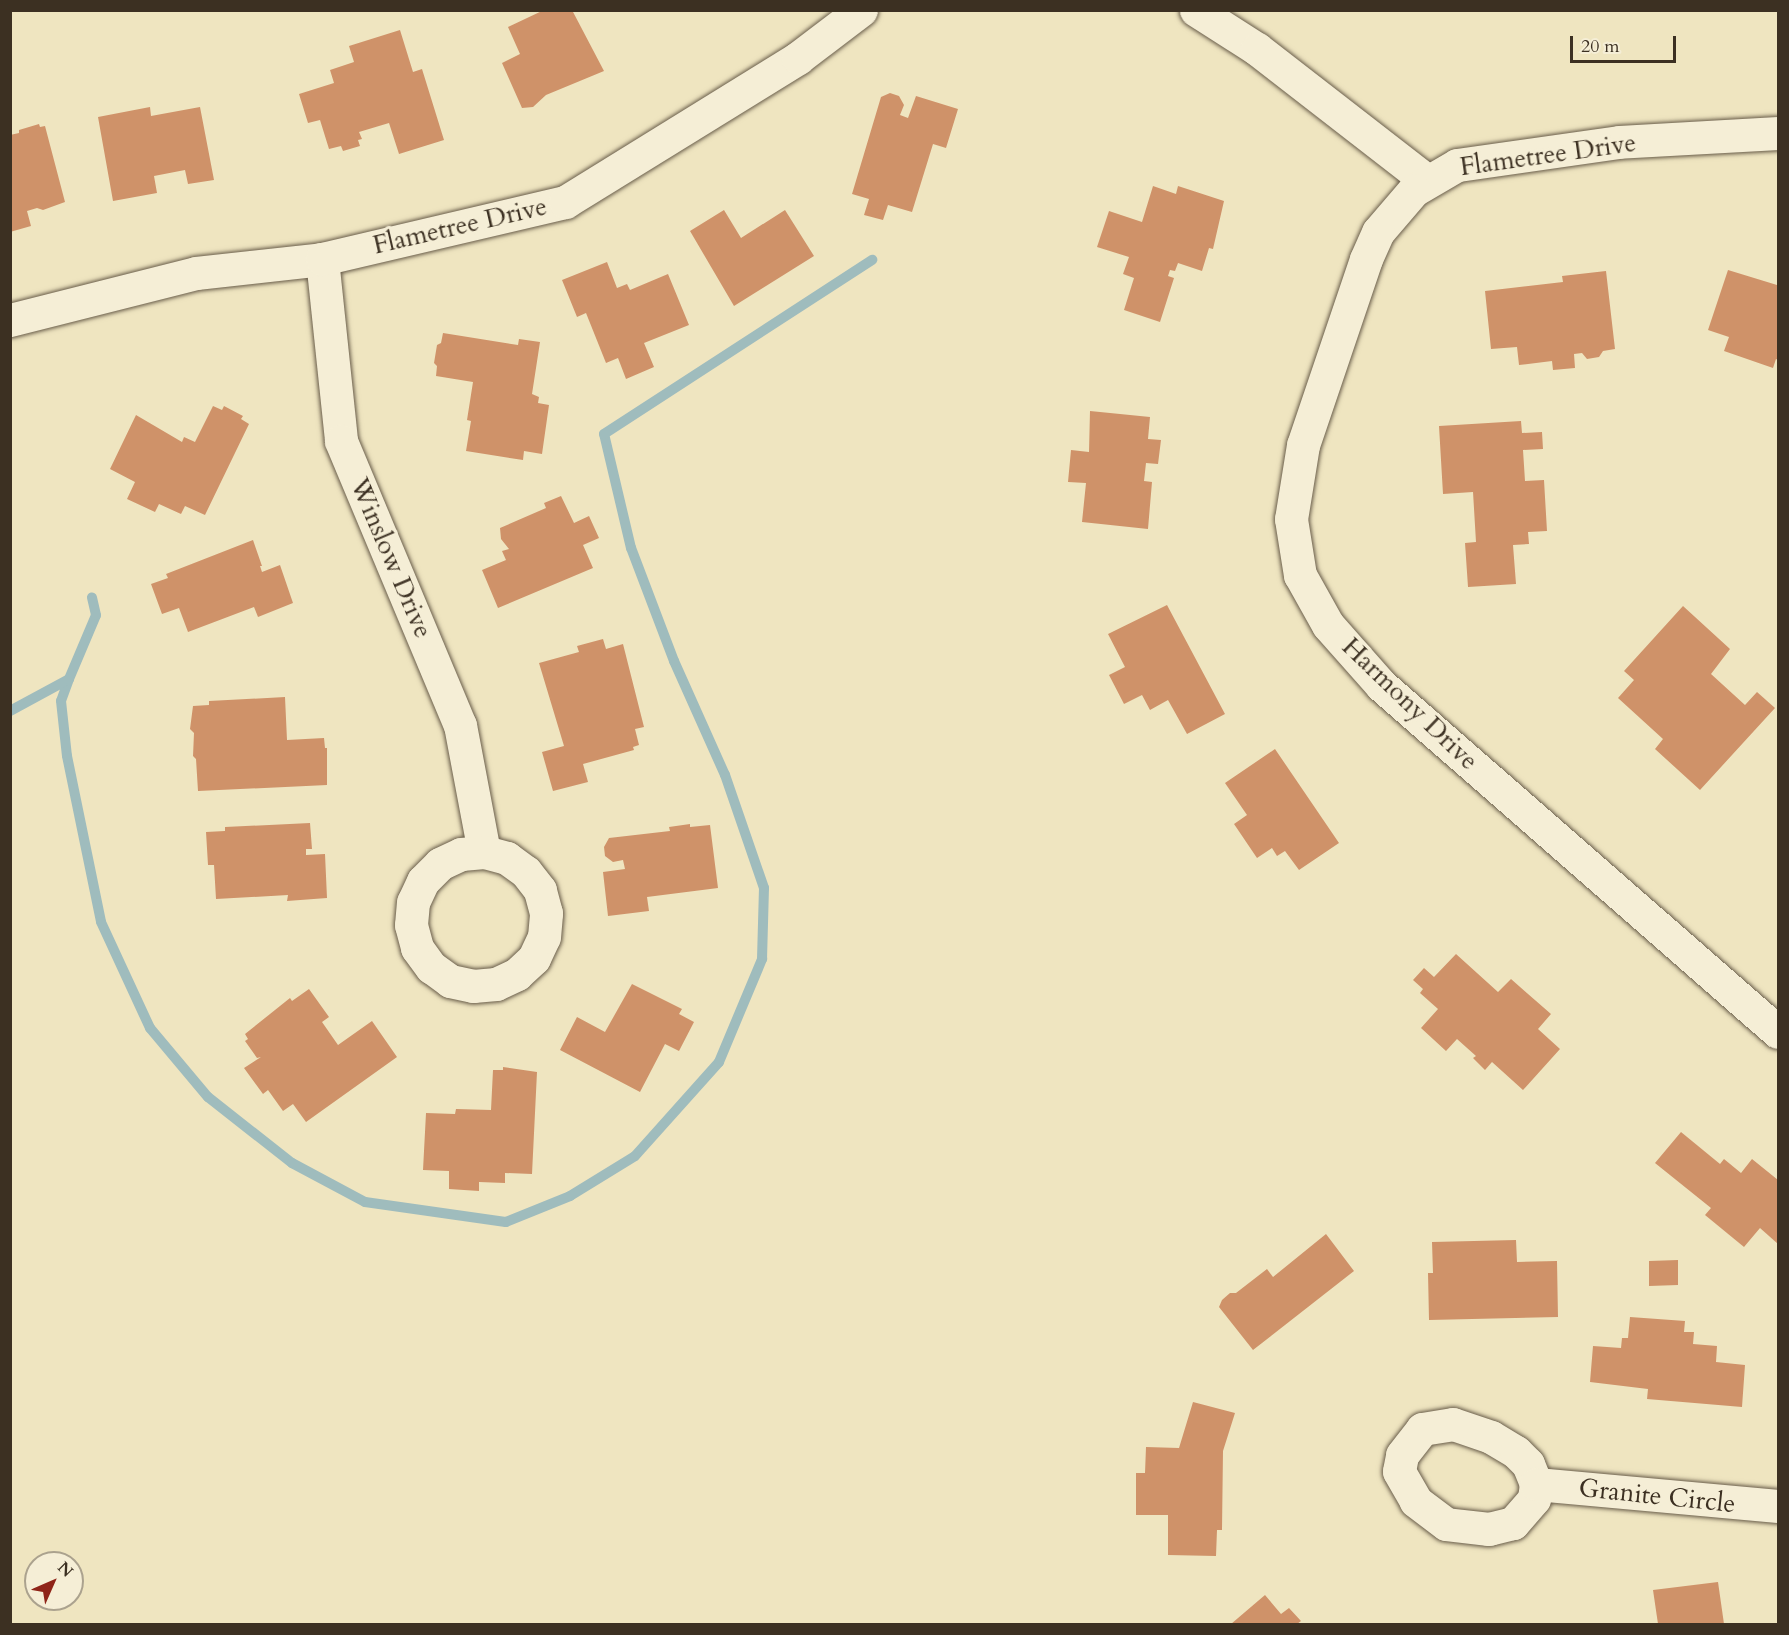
<!DOCTYPE html>
<html>
<head>
<meta charset="utf-8">
<style>
	body { margin:0 }
	#map { position:relative; width:1789px; height:1635px; overflow:hidden; background:#efe5c0; font-family:Cardo,serif }
	div>[style] { position:absolute }
	[style*='--x'] { left:calc(var(--x)*1px); top:calc(var(--y)*1px); width:calc(var(--w)*1px); rotate:calc(var(--a)*1deg) }
	.stream>* { height:10px; margin:-5px; padding:0 5px; transform-origin:5px; border-radius:5px; background:#9fbcbd }
	.building>* { inset:0; background:#cf9269 }
	.roads { filter:drop-shadow(0 0 2px #695d4a) drop-shadow(0 0 2px #695d4a) }
	.minor>* { height:33px; margin:-16.5px; padding:0 16.5px; transform-origin:16.5px; border-radius:16.5px; background:#f5eed6 }
	span { translate:-50% -50%; white-space:nowrap; text-align:center; line-height:1.15; -webkit-text-stroke:6px #f5eed6; paint-order:stroke }
	.street-label { font-size:26px; color:#3c3022 }
	.frame { position:absolute; inset:0; border:12px solid #3c3022; pointer-events:none }
	.north { position:absolute; left:24px; top:1551px; width:60px; height:60px; box-sizing:border-box; background:#f5eed6; border:2px solid #aba28e; border-radius:50%; rotate:45deg; font-size:16px; font-weight:700; line-height:24px; text-align:center; color:#3c3022 }
	.north::after { content:''; display:block; margin:auto; width:21px; height:27px; background:#8f2418; clip-path:polygon(50% 0,100% 100%,50% 72%,0 100%) }
	.scale { position:absolute; left:1570px; top:36px; width:106px; height:27px; box-sizing:border-box; border:3px solid #3c3022; border-top:0; padding-left:8px; font-size:18px; line-height:21px; white-space:nowrap; color:#3c3022; -webkit-text-stroke:4px #f5eed6; paint-order:stroke }
</style>
</head>
<body>
<div id="map">
	<div class="stream">
		<i style="--x:69;--y:679;--w:23;--a:110"></i>
		<i style="--x:61;--y:701;--w:55;--a:83.8"></i>
		<i style="--x:67;--y:756;--w:169;--a:78.4"></i>
		<i style="--x:101;--y:922;--w:117;--a:65.2"></i>
		<i style="--x:150;--y:1028;--w:90;--a:50"></i>
		<i style="--x:208;--y:1097;--w:107;--a:38.2"></i>
		<i style="--x:292;--y:1163;--w:83;--a:28.1"></i>
		<i style="--x:365;--y:1202;--w:142;--a:8.1"></i>
		<i style="--x:506;--y:1222;--w:69;--a:-22.1"></i>
		<i style="--x:570;--y:1196;--w:76;--a:-31.6"></i>
		<i style="--x:635;--y:1156;--w:126;--a:-48.2"></i>
		<i style="--x:719;--y:1062;--w:112;--a:-67.3"></i>
		<i style="--x:762;--y:959;--w:71;--a:-88.4"></i>
		<i style="--x:764;--y:888;--w:120;--a:-109"></i>
		<i style="--x:725;--y:775;--w:125;--a:-114.1"></i>
		<i style="--x:674;--y:661;--w:121;--a:-110.8"></i>
		<i style="--x:631;--y:548;--w:117;--a:-103.3"></i>
		<i style="--x:604;--y:434;--w:320;--a:-33"></i>
		<i style="--x:10;--y:711;--w:67;--a:-28.5"></i>
		<i style="--x:69;--y:679;--w:69;--a:-67.1"></i>
		<i style="--x:96;--y:615;--w:18;--a:-103"></i>
	</div>
	<div class="building">
		<i style="clip-path:polygon(544px 10px,572px 10px,604px 71px,546px 95px,533px 107px,522px 108px,502px 63px,520px 54px,508px 27px)"></i>
		<i style="clip-path:polygon(400px 30px,413px 72px,422px 69px,444px 140px,399px 154px,389px 123px,359px 132px,362px 139px,358px 140px,360px 146px,343px 151px,341px 146px,329px 149px,320px 120px,308px 123px,299px 94px,334px 83px,330px 70px,354px 62px,349px 46px)"></i>
		<i style="clip-path:polygon(890px 93px,899px 96px,904px 105px,900px 115px,908px 118px,916px 96px,958px 109px,946px 148px,933px 144px,912px 212px,888px 205px,883px 220px,864px 215px,869px 199px,852px 194px,881px 97px)"></i>
		<i style="clip-path:polygon(150px 107px,151px 116px,200px 107px,214px 180px,188px 184px,185px 170px,154px 176px,157px 193px,113px 201px,98px 117px)"></i>
		<i style="clip-path:polygon(39px 124px,40px 127px,45px 126px,65px 202px,43px 210px,37px 208px,27px 211px,31px 226px,10px 232px,10px 135px,19px 133px,19px 130px)"></i>
		<i style="clip-path:polygon(1153px 186px,1176px 194px,1178px 186px,1224px 201px,1213px 249px,1209px 248px,1202px 271px,1178px 263px,1175px 271px,1170px 270px,1168px 276px,1174px 278px,1160px 322px,1124px 310px,1134px 278px,1123px 274px,1129px 257px,1097px 247px,1109px 211px,1142px 222px)"></i>
		<i style="clip-path:polygon(724px 210px,741px 238px,785px 210px,814px 256px,734px 306px,690px 231px)"></i>
		<i style="clip-path:polygon(607px 262px,617px 288px,627px 284px,630px 290px,668px 274px,689px 325px,644px 343px,654px 367px,626px 379px,618px 358px,606px 363px,586px 313px,577px 317px,562px 280px)"></i>
		<i style="clip-path:polygon(1728px 270px,1777px 285px,1778px 288px,1778px 360px,1776px 359px,1773px 368px,1724px 351px,1729px 337px,1708px 330px)"></i>
		<i style="clip-path:polygon(1606px 271px,1615px 349px,1603px 351px,1599px 357px,1587px 359px,1582px 353px,1574px 354px,1575px 368px,1553px 370px,1552px 361px,1519px 365px,1517px 347px,1491px 349px,1485px 291px,1563px 282px,1562px 276px)"></i>
		<i style="clip-path:polygon(443px 333px,518px 345px,519px 339px,540px 342px,532px 394px,539px 397px,538px 403px,549px 405px,542px 454px,524px 451px,523px 460px,466px 451px,471px 421px,467px 420px,473px 382px,436px 376px,437px 366px,434px 363px,437px 345px,441px 343px)"></i>
		<i style="clip-path:polygon(213px 406px,222px 410px,224px 406px,243px 416px,241px 419px,249px 424px,205px 515px,185px 506px,181px 514px,159px 504px,155px 512px,127px 499px,135px 482px,110px 469px,136px 415px,182px 442px,184px 437px,195px 442px)"></i>
		<i style="clip-path:polygon(1090px 411px,1150px 417px,1148px 439px,1161px 440px,1158px 464px,1146px 463px,1144px 481px,1152px 482px,1148px 529px,1082px 522px,1086px 483px,1068px 482px,1071px 450px,1089px 452px)"></i>
		<i style="clip-path:polygon(1521px 421px,1522px 433px,1542px 432px,1543px 449px,1523px 450px,1525px 481px,1544px 480px,1547px 531px,1528px 532px,1529px 544px,1513px 545px,1516px 584px,1468px 587px,1465px 543px,1476px 542px,1473px 492px,1443px 494px,1439px 426px)"></i>
		<i style="clip-path:polygon(561px 496px,574px 523px,589px 516px,599px 538px,583px 545px,593px 568px,498px 608px,482px 570px,506px 560px,502px 551px,509px 549px,501px 539px,500px 528px,546px 508px,544px 503px)"></i>
		<i style="clip-path:polygon(253px 540px,262px 566px,260px 566px,262px 572px,280px 565px,293px 603px,258px 617px,254px 607px,188px 632px,179px 608px,162px 614px,151px 584px,168px 578px,166px 574px)"></i>
		<i style="clip-path:polygon(1167px 605px,1225px 714px,1187px 734px,1168px 700px,1150px 710px,1142px 695px,1124px 704px,1109px 675px,1125px 667px,1108px 634px)"></i>
		<i style="clip-path:polygon(1683px 606px,1730px 649px,1711px 674px,1745px 705px,1757px 692px,1775px 708px,1700px 790px,1655px 749px,1663px 739px,1618px 698px,1634px 680px,1624px 671px)"></i>
		<i style="clip-path:polygon(603px 639px,606px 649px,623px 644px,644px 727px,635px 729px,639px 745px,633px 747px,634px 750px,583px 764px,588px 782px,553px 791px,542px 752px,564px 746px,539px 663px,579px 652px,577px 646px)"></i>
		<i style="clip-path:polygon(285px 697px,287px 740px,324px 738px,325px 748px,327px 748px,327px 785px,198px 791px,196px 759px,193px 756px,194px 733px,190px 729px,193px 706px,209px 705px,209px 701px)"></i>
		<i style="clip-path:polygon(1275px 749px,1339px 843px,1299px 870px,1285px 851px,1277px 856px,1272px 848px,1257px 858px,1234px 824px,1247px 815px,1225px 783px)"></i>
		<i style="clip-path:polygon(310px 823px,312px 849px,306px 849px,306px 855px,325px 854px,327px 898px,287px 901px,288px 895px,216px 899px,214px 865px,208px 865px,206px 832px,225px 831px,225px 827px)"></i>
		<i style="clip-path:polygon(690px 824px,690px 827px,710px 825px,718px 888px,647px 897px,649px 911px,608px 916px,603px 872px,625px 869px,623px 860px,613px 862px,605px 856px,604px 847px,609px 838px,670px 831px,669px 827px)"></i>
		<i style="clip-path:polygon(1456px 954px,1498px 992px,1511px 979px,1551px 1014px,1538px 1029px,1560px 1049px,1523px 1090px,1492px 1062px,1485px 1070px,1473px 1058px,1476px 1056px,1457px 1039px,1446px 1051px,1421px 1028px,1438px 1009px,1420px 993px,1423px 989px,1413px 980px,1424px 968px,1434px 977px)"></i>
		<i style="clip-path:polygon(632px 984px,682px 1009px,679px 1014px,694px 1022px,679px 1051px,665px 1044px,640px 1092px,560px 1050px,577px 1017px,605px 1032px)"></i>
		<i style="clip-path:polygon(309px 989px,329px 1017px,322px 1022px,338px 1045px,372px 1021px,397px 1057px,306px 1122px,293px 1104px,283px 1111px,268px 1090px,263px 1094px,244px 1068px,261px 1057px,257px 1058px,245px 1041px,248px 1039px,245px 1034px,290px 998px,292px 1001px)"></i>
		<i style="clip-path:polygon(503px 1067px,537px 1072px,532px 1174px,505px 1173px,505px 1183px,479px 1182px,479px 1191px,449px 1189px,449px 1171px,423px 1170px,426px 1113px,455px 1114px,456px 1109px,491px 1110px,493px 1070px,503px 1070px)"></i>
		<i style="clip-path:polygon(1681px 1132px,1720px 1164px,1724px 1159px,1741px 1173px,1752px 1159px,1778px 1180px,1778px 1244px,1760px 1228px,1744px 1247px,1705px 1215px,1711px 1208px,1655px 1163px)"></i>
		<i style="clip-path:polygon(1326px 1234px,1354px 1271px,1253px 1350px,1219px 1307px,1222px 1300px,1230px 1293px,1236px 1293px,1267px 1269px,1273px 1277px)"></i>
		<i style="clip-path:polygon(1516px 1240px,1517px 1262px,1557px 1261px,1558px 1317px,1429px 1320px,1428px 1273px,1433px 1273px,1432px 1242px)"></i>
		<i style="clip-path:polygon(1678px 1260px,1678px 1285px,1649px 1286px,1649px 1261px)"></i>
		<i style="clip-path:polygon(1630px 1317px,1685px 1321px,1684px 1332px,1694px 1332px,1693px 1344px,1717px 1346px,1716px 1362px,1745px 1365px,1742px 1407px,1647px 1399px,1648px 1389px,1590px 1382px,1593px 1346px,1621px 1348px,1622px 1338px,1628px 1338px)"></i>
		<i style="clip-path:polygon(1193px 1402px,1235px 1413px,1223px 1451px,1222px 1530px,1217px 1530px,1216px 1556px,1168px 1555px,1168px 1515px,1136px 1515px,1136px 1473px,1145px 1473px,1146px 1447px,1179px 1448px)"></i>
		<i style="clip-path:polygon(1718px 1582px,1724px 1624px,1658px 1624px,1653px 1590px)"></i>
		<i style="clip-path:polygon(1265px 1595px,1281px 1614px,1289px 1608px,1301px 1621px,1297px 1624px,1231px 1624px)"></i>
	</div>
	<div class="roads">
		<div class="minor">
			<i style="--x:1196;--y:10;--w:72;--a:32.6"></i>
			<i style="--x:1257;--y:49;--w:215;--a:37.8"></i>
			<i style="--x:1778;--y:133;--w:159;--a:176.8"></i>
			<i style="--x:1619;--y:142;--w:164;--a:171.9"></i>
			<i style="--x:1457;--y:165;--w:50;--a:149.8"></i>
			<i style="--x:1414;--y:190;--w:55;--a:130.6"></i>
			<i style="--x:1378;--y:232;--w:30;--a:114"></i>
			<i style="--x:1366;--y:259;--w:196;--a:108.7"></i>
			<i style="--x:1303;--y:445;--w:75;--a:99.2"></i>
			<i style="--x:1291;--y:519;--w:57;--a:80.9"></i>
			<i style="--x:1300;--y:575;--w:57;--a:60.8"></i>
			<i style="--x:1328;--y:625;--w:80;--a:48.5"></i>
			<i style="--x:1381;--y:685;--w:527;--a:41.16"></i>
			<i style="--x:322;--y:259;--w:183;--a:84"></i>
			<i style="--x:341;--y:441;--w:308;--a:67.3"></i>
			<i style="--x:460;--y:725;--w:129;--a:79.3"></i>
			<i style="--x:484;--y:852;--w:23;--a:175"></i>
			<i style="--x:461;--y:854;--w:23;--a:155"></i>
			<i style="--x:440;--y:864;--w:24;--a:135"></i>
			<i style="--x:423;--y:881;--w:23;--a:115"></i>
			<i style="--x:413;--y:902;--w:23;--a:95"></i>
			<i style="--x:411;--y:925;--w:24;--a:75"></i>
			<i style="--x:417;--y:948;--w:24;--a:54"></i>
			<i style="--x:431;--y:967;--w:24;--a:36"></i>
			<i style="--x:450;--y:981;--w:24;--a:12"></i>
			<i style="--x:473;--y:986;--w:23;--a:-5"></i>
			<i style="--x:496;--y:984;--w:23;--a:-25"></i>
			<i style="--x:517;--y:974;--w:23;--a:-43"></i>
			<i style="--x:534;--y:958;--w:23;--a:-65"></i>
			<i style="--x:544;--y:937;--w:24;--a:-85"></i>
			<i style="--x:546;--y:913;--w:24;--a:-105"></i>
			<i style="--x:540;--y:890;--w:23;--a:-128"></i>
			<i style="--x:526;--y:872;--w:24;--a:-144"></i>
			<i style="--x:507;--y:858;--w:24;--a:-165"></i>
			<i style="--x:10;--y:320;--w:192;--a:-14.2"></i>
			<i style="--x:196;--y:273;--w:127;--a:-6.3"></i>
			<i style="--x:322;--y:259;--w:250;--a:-13.2"></i>
			<i style="--x:565;--y:202;--w:274;--a:-31.7"></i>
			<i style="--x:798;--y:58;--w:79;--a:-37.3"></i>
			<i style="--x:1453;--y:1424;--w:40;--a:18.9"></i>
			<i style="--x:1491;--y:1437;--w:29;--a:31"></i>
			<i style="--x:1516;--y:1452;--w:17;--a:45"></i>
			<i style="--x:1528;--y:1464;--w:22;--a:68"></i>
			<i style="--x:1536;--y:1484;--w:15;--a:98"></i>
			<i style="--x:1534;--y:1499;--w:32;--a:131"></i>
			<i style="--x:1513;--y:1523;--w:25;--a:166"></i>
			<i style="--x:1489;--y:1529;--w:43;--a:-173.4"></i>
			<i style="--x:1446;--y:1524;--w:38;--a:-143"></i>
			<i style="--x:1416;--y:1501;--w:34;--a:-120"></i>
			<i style="--x:1399;--y:1471;--w:16;--a:-79"></i>
			<i style="--x:1402;--y:1455;--w:33;--a:-52"></i>
			<i style="--x:1422;--y:1429;--w:31;--a:-9"></i>
			<i style="--x:1536;--y:1484;--w:243;--a:5.2"></i>
		</div>
	</div>
	<div class="street-label">
		<span style="left:1548px;top:155px;rotate:-8deg">Flametree Drive</span>
		<span style="left:460px;top:226px;rotate:-13deg">Flametree Drive</span>
		<span style="left:391px;top:558px;rotate:67deg">Winslow Drive</span>
		<span style="left:1410px;top:704px;rotate:44deg">Harmony Drive</span>
		<span style="left:1657px;top:1496px;rotate:6deg">Granite Circle</span>
	</div>
	<div class="frame"></div>
	<div class="north">N</div>
	<div class="scale">20 m</div>
</div>
</body>
</html>
